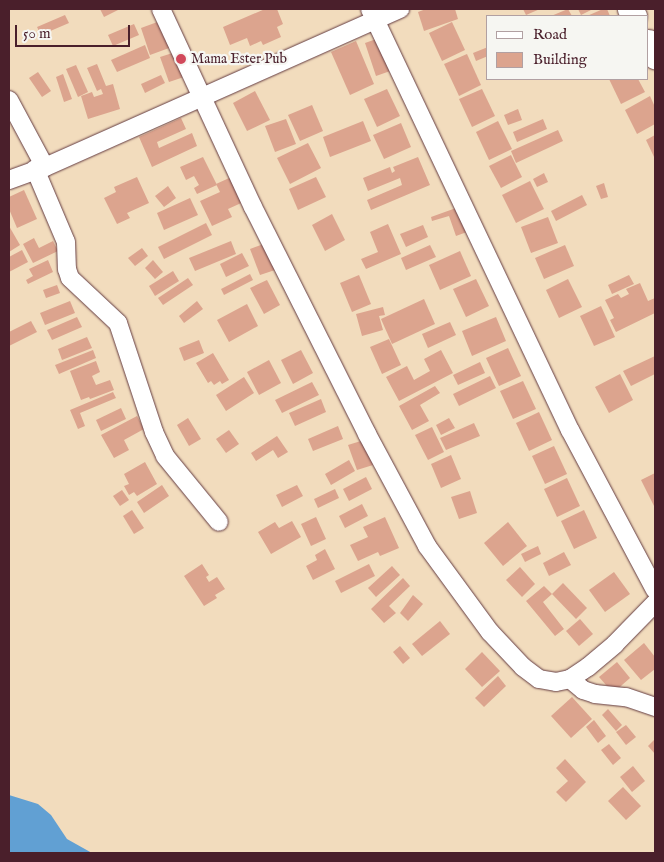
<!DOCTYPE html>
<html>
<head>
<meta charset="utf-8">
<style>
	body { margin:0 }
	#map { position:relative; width:664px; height:862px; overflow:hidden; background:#f2dcbd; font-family:"IM FELL English",serif }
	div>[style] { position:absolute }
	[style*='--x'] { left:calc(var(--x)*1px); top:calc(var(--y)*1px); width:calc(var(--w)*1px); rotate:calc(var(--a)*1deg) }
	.water>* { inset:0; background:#61a0d3 }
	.building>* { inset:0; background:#dca48e }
	.roads { filter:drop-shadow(0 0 1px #633b41) drop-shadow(0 0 1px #633b41) }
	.street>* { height:18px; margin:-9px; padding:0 9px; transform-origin:9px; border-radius:9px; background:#fff }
	.secondary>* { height:25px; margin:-12.5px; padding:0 12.5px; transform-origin:12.5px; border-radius:12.5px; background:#fff }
	.dots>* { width:14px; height:14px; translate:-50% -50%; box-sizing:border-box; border:2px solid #f6f6f2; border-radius:50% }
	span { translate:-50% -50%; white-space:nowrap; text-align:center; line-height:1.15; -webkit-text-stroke:4.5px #f6f6f2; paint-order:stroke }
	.poi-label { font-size:14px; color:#4a1f2b }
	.left { translate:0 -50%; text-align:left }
	.frame { position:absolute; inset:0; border:10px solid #4a1f2b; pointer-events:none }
	.legend { position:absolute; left:486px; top:15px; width:162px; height:65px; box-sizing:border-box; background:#f6f6f2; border:1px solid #b1a0a2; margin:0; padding:6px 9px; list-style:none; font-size:15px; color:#4a1f2b }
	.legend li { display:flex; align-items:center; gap:10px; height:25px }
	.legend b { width:25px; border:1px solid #b1a0a2 }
	.scale { position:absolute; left:15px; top:25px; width:115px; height:22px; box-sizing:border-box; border:2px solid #4a1f2b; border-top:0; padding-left:6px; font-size:15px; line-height:18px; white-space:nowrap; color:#4a1f2b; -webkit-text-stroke:4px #f6f6f2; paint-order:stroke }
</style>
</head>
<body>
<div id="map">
	<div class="water">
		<i style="clip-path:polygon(9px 795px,38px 804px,51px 815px,67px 839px,92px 853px,9px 853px)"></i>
	</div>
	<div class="building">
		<i style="clip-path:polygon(100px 9px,120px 9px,104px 17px)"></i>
		<i style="clip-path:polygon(265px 9px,277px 9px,283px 24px,277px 27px,281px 37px,263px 45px,261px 41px,250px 46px,247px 38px,230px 45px,223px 27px)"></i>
		<i style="clip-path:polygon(426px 9px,455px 9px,458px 19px,424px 31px,418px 12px)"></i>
		<i style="clip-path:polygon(523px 9px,540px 9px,526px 15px)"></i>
		<i style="clip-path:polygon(568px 9px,572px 16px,551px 16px)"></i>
		<i style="clip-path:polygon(578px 9px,593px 9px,581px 15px)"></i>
		<i style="clip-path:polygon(603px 9px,607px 9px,610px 16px,587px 16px)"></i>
		<i style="clip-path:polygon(65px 15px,69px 23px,41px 35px,37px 27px)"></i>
		<i style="clip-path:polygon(171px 17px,180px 44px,150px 55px,141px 28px)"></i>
		<i style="clip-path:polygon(452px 22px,465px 50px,442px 61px,429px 33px)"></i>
		<i style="clip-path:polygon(134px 24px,139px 35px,113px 46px,108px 35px)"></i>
		<i style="clip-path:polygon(385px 36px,396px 69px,376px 76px,365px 43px)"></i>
		<i style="clip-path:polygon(356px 41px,374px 84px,350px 95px,331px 52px)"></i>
		<i style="clip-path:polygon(145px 45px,150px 58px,117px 72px,111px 60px)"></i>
		<i style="clip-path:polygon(488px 47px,488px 56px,476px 61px,473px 53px)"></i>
		<i style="clip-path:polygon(185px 49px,193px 74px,169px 82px,160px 57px)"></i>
		<i style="clip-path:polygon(467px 54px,481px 85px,459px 96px,444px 64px)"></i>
		<i style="clip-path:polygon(97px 64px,106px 86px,113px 84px,120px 109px,88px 119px,81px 96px,92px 92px,94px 97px,103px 94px,101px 89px,97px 91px,87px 68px)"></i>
		<i style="clip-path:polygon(76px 65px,88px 92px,78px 97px,66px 69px)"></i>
		<i style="clip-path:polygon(38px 72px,51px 91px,42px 97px,29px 78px)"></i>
		<i style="clip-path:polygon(63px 74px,72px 99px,64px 102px,56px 77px)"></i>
		<i style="clip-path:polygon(161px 75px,165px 83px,145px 93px,141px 84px)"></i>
		<i style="clip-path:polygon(609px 79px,638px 79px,645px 92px,621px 104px)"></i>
		<i style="clip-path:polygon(387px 89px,400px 116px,377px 127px,364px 99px)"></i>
		<i style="clip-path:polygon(482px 89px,495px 116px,472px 127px,459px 99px)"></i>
		<i style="clip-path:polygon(255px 91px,270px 120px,247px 131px,233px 103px)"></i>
		<i style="clip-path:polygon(650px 96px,655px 107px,655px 124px,637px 134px,625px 110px)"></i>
		<i style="clip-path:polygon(312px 105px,323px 131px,300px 141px,288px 115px)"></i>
		<i style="clip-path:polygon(518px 109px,522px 120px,508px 125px,504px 115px)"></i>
		<i style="clip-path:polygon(181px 118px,186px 129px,157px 142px,159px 148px,192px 133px,197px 146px,152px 167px,139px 137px)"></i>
		<i style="clip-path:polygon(286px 119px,296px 144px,275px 152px,265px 126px)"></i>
		<i style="clip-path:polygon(543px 119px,547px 129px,517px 142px,513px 132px)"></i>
		<i style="clip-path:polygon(363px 121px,371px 141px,330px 157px,323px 137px)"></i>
		<i style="clip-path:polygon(498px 121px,512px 149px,489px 160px,476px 132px)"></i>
		<i style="clip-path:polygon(401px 123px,411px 147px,384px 159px,373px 135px)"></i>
		<i style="clip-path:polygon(558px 130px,563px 141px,516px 163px,511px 151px)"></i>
		<i style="clip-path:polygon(655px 135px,655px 159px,646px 140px)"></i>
		<i style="clip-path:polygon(308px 143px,321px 168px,290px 184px,277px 158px)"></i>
		<i style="clip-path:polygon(511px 155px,522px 177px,501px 188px,489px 166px)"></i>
		<i style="clip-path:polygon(203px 157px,217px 185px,197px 194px,194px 188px,199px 185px,194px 176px,186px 180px,180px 167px)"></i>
		<i style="clip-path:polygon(418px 157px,430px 185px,371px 210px,367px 200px,402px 185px,400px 178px,368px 191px,363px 178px,390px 167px,392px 173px,395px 171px,393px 167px)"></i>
		<i style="clip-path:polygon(544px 173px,548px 182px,537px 187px,533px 179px)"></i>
		<i style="clip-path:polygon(238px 174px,250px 199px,228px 209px,232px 217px,212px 226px,200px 201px,220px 192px,216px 184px)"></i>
		<i style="clip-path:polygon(137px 177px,149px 203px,127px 213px,130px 218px,117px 224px,104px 198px,116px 192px,114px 187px)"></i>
		<i style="clip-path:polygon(316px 177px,326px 197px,298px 210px,289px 189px)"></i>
		<i style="clip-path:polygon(530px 181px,544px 209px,516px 223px,502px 195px)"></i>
		<i style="clip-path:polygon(604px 183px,608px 197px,601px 199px,596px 186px)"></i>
		<i style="clip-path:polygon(168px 186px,176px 198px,164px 207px,155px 196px)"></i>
		<i style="clip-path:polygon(24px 190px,37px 219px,17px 228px,9px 209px,9px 197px)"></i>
		<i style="clip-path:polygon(582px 195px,587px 205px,556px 221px,551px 211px)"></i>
		<i style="clip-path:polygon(190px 198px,198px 215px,164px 230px,157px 213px)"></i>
		<i style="clip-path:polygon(456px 208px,475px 229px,456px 236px,449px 216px,432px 221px,431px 217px)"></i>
		<i style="clip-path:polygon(332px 214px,345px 240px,325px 251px,312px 225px)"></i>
		<i style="clip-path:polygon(548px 217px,558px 243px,531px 253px,521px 227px)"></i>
		<i style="clip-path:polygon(206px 223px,212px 235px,164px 259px,158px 247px)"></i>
		<i style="clip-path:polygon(388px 224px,401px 254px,366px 269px,361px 259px,378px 252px,370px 232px)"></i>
		<i style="clip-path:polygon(423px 225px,428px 237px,406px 247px,400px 234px)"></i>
		<i style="clip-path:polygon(9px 226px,20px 245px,9px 252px)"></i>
		<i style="clip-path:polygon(34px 238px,39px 248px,53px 241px,58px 251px,33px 263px,23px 244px)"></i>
		<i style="clip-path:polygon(231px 241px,236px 254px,195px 271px,189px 258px)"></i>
		<i style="clip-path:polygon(272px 241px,281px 268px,260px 275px,250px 249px)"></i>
		<i style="clip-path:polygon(430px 245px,436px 257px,406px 270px,401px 258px)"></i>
		<i style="clip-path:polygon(565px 245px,574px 266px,544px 279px,535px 258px)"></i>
		<i style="clip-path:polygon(142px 248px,148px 256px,135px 266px,128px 258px)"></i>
		<i style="clip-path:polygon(22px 250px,28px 262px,9px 272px,9px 257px)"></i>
		<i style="clip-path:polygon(460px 251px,471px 276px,440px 290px,429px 265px)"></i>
		<i style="clip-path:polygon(242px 253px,249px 266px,226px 277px,220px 264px)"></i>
		<i style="clip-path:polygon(48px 260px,53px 272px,28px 284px,26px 280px,33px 276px,29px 269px)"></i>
		<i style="clip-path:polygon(153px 260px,163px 272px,155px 279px,145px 268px)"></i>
		<i style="clip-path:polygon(173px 271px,179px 281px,155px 296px,149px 286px)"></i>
		<i style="clip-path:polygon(250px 274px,253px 280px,224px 295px,221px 289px)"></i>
		<i style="clip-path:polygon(359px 275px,371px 304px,352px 312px,340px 283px)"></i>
		<i style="clip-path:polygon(629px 275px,634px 284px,612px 294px,608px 285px)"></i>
		<i style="clip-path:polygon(188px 278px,193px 285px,163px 305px,158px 298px)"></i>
		<i style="clip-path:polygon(476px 279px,489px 306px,466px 317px,453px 289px)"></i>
		<i style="clip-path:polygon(568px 279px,582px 307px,559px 318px,546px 290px)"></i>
		<i style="clip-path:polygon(267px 280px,280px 305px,264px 314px,250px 288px)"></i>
		<i style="clip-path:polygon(640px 283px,648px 301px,655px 298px,655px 313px,616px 332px,610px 320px,614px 318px,605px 300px,618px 294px,621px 298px,629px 294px,626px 289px)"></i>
		<i style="clip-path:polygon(57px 285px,60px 293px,46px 298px,43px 290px)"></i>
		<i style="clip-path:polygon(424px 299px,435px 324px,392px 344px,381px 319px)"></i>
		<i style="clip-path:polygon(70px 301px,75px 313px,45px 325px,40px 313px)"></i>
		<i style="clip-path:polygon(197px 301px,203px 309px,184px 323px,179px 316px)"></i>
		<i style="clip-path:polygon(247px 304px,258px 326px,229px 342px,217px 320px)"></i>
		<i style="clip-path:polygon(601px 306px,615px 337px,594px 346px,580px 316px)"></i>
		<i style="clip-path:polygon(383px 307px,385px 315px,379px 316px,383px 330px,362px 336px,356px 314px)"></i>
		<i style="clip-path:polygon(77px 317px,82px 327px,52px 340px,47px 330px)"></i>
		<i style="clip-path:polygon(496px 317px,506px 341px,472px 356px,462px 331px)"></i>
		<i style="clip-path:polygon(31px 321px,37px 332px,9px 346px,9px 332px)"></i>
		<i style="clip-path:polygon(450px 322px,456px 335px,428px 348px,422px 334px)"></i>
		<i style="clip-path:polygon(87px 337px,92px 348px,62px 360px,58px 349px)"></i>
		<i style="clip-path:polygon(389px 339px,401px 365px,382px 374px,370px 347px)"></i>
		<i style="clip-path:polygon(199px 340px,204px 353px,184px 361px,179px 348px)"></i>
		<i style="clip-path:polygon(508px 348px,521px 376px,499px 386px,486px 358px)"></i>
		<i style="clip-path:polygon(93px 350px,96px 358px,59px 374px,55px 365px)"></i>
		<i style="clip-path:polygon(301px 350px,313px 373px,293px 384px,281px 360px)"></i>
		<i style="clip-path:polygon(441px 350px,453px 373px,399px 401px,386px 377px,407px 366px,414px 380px,430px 371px,424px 359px)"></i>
		<i style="clip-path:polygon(213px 353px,229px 380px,222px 384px,220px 381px,214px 385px,211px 381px,208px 383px,196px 363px)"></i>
		<i style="clip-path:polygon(655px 356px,655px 374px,631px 386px,623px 371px)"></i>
		<i style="clip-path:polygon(269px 360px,281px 383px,259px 395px,247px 372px)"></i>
		<i style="clip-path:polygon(96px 361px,100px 372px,92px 376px,96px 385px,110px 380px,114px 390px,90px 399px,89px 397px,81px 400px,70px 371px)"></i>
		<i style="clip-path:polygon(480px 362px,485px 373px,458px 385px,453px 375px)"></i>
		<i style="clip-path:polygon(620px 374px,633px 400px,609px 413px,595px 387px)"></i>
		<i style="clip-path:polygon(490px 376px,496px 388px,459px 406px,453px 394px)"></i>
		<i style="clip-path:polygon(244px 377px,254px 393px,226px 411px,216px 395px)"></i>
		<i style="clip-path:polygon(523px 381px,536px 409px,513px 419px,500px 391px)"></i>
		<i style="clip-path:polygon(312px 382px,319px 395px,282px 413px,275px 400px)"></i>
		<i style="clip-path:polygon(435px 386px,440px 393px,420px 405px,429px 421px,412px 430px,399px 406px)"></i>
		<i style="clip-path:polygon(113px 392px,116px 398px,80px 413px,85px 426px,78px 429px,70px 410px)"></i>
		<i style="clip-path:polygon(321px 399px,326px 412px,295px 426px,289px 413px)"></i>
		<i style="clip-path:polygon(121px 408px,126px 419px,101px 431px,96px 420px)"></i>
		<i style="clip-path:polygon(539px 412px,552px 440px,529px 451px,516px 423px)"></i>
		<i style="clip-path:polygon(137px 416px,144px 429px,124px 440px,129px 450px,114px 458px,101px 435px)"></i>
		<i style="clip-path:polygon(188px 418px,201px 439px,189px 446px,177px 425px)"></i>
		<i style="clip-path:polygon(449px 418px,455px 428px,441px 435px,436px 425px)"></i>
		<i style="clip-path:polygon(474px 423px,480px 436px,446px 450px,440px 438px)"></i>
		<i style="clip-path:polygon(338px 426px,343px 439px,313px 451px,308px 439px)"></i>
		<i style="clip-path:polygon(432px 427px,444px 452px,428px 460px,415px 435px)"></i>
		<i style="clip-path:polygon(229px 430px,239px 444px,226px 453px,216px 439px)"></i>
		<i style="clip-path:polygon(277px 436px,288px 452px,278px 458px,273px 450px,256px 461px,251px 453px)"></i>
		<i style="clip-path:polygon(364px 440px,373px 465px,357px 470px,348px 445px)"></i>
		<i style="clip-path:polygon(554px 446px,567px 474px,545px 484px,532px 456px)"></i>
		<i style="clip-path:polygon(451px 455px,461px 479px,441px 488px,431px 464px)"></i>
		<i style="clip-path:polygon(349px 460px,355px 471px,331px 485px,325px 474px)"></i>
		<i style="clip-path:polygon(145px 462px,157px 484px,137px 496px,134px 492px,129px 495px,124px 486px,129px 484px,124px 474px)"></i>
		<i style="clip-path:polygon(655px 473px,655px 508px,641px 480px)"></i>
		<i style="clip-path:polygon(366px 477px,372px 489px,349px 501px,343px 489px)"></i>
		<i style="clip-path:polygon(567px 478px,580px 506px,557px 517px,544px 489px)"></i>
		<i style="clip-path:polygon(162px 485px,169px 496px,144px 513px,137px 502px)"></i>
		<i style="clip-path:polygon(297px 485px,303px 496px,282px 507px,276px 495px)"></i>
		<i style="clip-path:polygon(335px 489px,339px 498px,318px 508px,314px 499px)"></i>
		<i style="clip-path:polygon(122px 490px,129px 500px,120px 506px,113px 496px)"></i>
		<i style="clip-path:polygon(470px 491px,477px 513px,459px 519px,451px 497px)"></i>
		<i style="clip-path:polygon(362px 504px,368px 516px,345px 528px,339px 516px)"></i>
		<i style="clip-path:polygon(132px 510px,144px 528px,134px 534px,123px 516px)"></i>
		<i style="clip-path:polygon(584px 510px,597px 538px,574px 549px,561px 521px)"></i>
		<i style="clip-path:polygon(316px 517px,326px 539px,311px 546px,301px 524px)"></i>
		<i style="clip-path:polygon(385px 517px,399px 548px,380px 556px,378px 552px,358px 561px,350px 545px,368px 537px,363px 527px)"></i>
		<i style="clip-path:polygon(292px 521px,301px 537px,271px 554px,258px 532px,275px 522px,279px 528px)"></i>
		<i style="clip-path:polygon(508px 522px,527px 546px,503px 566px,484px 543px)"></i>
		<i style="clip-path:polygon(538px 546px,541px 554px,525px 562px,521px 554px)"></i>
		<i style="clip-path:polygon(325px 549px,335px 569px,313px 580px,306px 566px,317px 560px,315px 555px)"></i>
		<i style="clip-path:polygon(564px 552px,571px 565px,549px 576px,543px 563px)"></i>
		<i style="clip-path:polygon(202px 564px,209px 575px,206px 577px,209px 582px,217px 577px,225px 589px,215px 595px,217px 598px,204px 606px,184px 576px)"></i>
		<i style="clip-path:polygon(369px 564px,375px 576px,341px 593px,335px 581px)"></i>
		<i style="clip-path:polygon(392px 566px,400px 575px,376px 597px,368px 588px)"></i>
		<i style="clip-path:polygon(520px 567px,535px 584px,522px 597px,506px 580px)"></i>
		<i style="clip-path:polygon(614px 572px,630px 594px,605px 612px,589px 590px)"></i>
		<i style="clip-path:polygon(403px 578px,410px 586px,389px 606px,396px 613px,384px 623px,371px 609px)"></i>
		<i style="clip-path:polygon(563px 583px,587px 608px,576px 619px,552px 594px)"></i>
		<i style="clip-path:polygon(544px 586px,552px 594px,543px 602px,564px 629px,555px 636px,526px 601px)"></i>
		<i style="clip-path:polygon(413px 595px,423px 604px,408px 621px,400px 613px)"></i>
		<i style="clip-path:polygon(580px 619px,593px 634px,579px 646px,566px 631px)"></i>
		<i style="clip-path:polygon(440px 621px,450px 634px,422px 656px,412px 644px)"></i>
		<i style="clip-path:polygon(644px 643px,655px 657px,655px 669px,641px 680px,624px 660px)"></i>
		<i style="clip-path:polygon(400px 646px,410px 658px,403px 664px,393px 652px)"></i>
		<i style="clip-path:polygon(482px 652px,500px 671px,482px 687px,465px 669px)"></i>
		<i style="clip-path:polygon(617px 662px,630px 678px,613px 693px,599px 677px)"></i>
		<i style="clip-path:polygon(498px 676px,506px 686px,484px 707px,475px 698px)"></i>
		<i style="clip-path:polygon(572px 697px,592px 719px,571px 738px,551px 716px)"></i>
		<i style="clip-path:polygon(608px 709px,622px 725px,616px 731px,602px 715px)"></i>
		<i style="clip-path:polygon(594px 720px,606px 736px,598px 743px,586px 727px)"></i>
		<i style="clip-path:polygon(626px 725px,636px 737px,626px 745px,616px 732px)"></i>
		<i style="clip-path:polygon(654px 740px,655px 741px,655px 754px,648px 746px)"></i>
		<i style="clip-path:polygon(609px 744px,621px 758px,613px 765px,601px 750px)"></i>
		<i style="clip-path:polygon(565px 759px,586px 782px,566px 802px,556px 792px,568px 781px,556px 768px)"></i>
		<i style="clip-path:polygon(633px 766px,645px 781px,632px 792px,620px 777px)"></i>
		<i style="clip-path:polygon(623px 787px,641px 806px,626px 820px,608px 801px)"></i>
	</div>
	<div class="roads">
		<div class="street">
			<i style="--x:161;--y:9;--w:218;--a:65.1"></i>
			<i style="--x:253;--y:207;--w:254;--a:63.3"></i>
			<i style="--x:367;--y:434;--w:127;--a:61.8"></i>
			<i style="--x:427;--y:546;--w:107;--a:53.8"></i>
			<i style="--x:490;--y:632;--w:48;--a:46.7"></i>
			<i style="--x:523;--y:667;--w:20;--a:37"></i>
			<i style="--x:539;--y:679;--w:17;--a:10"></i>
			<i style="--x:556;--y:682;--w:14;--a:-12"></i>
			<i style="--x:570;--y:679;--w:22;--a:-34"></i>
			<i style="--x:588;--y:667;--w:35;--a:-40"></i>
			<i style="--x:615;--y:644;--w:57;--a:-45.7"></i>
			<i style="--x:370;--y:9;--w:466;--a:64.6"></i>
			<i style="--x:570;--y:430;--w:181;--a:62"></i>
			<i style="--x:9;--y:100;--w:76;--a:61.8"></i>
			<i style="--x:35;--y:169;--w:79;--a:67"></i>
			<i style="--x:66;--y:242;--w:27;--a:88"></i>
			<i style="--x:67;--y:269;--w:9;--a:72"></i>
			<i style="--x:70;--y:278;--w:66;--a:43.2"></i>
			<i style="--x:118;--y:323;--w:115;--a:71.7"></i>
			<i style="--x:154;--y:432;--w:26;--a:65"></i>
			<i style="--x:165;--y:456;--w:85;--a:50.7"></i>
			<i style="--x:9;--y:180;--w:38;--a:-20"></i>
			<i style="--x:45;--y:167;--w:389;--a:-24"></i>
			<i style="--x:570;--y:679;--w:17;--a:40"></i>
			<i style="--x:583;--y:690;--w:13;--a:18"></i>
			<i style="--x:595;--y:694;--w:31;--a:6"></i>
			<i style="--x:626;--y:697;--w:31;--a:19"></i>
		</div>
		<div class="secondary">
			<i style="--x:630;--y:9;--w:8;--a:60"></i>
			<i style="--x:648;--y:42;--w:16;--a:63"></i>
		</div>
	</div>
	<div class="dots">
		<i style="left:181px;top:59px;background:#d1495b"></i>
	</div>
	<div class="poi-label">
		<span class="left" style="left:191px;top:59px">Mama Ester Pub</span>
	</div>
	<div class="frame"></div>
	<ul class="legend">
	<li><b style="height:6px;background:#fff"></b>Road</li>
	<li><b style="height:14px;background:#dca48e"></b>Building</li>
	</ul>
	<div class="scale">50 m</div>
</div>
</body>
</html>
